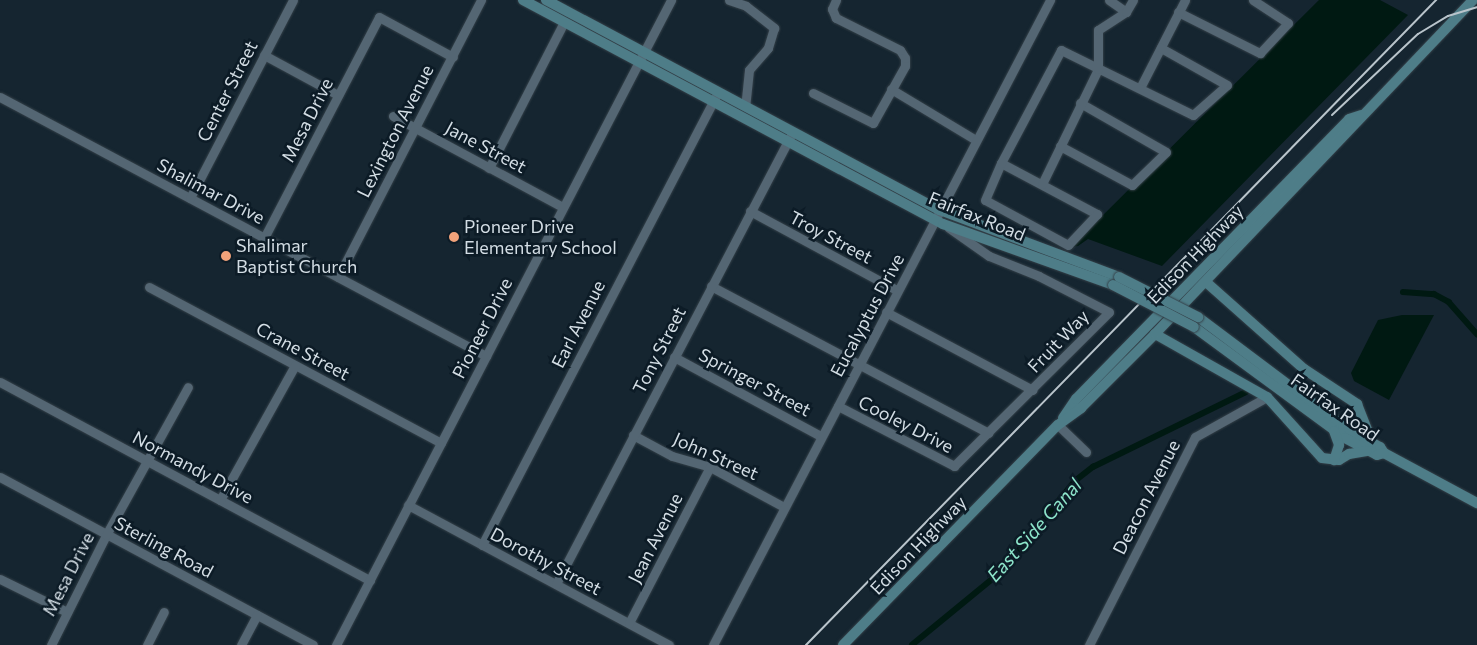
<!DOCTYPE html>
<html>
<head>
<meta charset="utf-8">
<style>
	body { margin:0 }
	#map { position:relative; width:1477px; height:645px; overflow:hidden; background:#152530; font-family:Commissioner,sans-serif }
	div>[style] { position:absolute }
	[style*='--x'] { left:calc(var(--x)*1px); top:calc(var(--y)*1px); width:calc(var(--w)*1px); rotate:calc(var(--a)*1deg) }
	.water>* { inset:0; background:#001912 }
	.canal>* { height:5.5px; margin:-2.75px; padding:0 2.75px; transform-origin:2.75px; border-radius:2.75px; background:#001912 }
	.roads { filter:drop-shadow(0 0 1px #344048) drop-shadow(0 0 1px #344048) }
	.minor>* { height:9px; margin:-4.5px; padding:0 4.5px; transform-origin:4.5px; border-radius:4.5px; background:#546673 }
	.major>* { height:10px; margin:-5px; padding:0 5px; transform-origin:5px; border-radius:5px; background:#4e7d88 }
	.rail>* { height:2px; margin:-1px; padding:0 1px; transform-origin:1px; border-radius:1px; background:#b9c4cb }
	.bridges { filter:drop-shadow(0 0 1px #344048) drop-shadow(0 0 1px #344048) }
	.major-bridge>* { height:10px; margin:-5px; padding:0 5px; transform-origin:5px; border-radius:5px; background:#4e7d88 }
	.dots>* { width:14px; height:14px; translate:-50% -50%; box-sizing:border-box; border:2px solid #0c1b26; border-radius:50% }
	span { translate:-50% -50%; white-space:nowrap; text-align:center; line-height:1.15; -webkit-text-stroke:5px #0c1b26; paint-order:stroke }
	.street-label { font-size:18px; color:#d3dde4 }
	.poi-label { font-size:18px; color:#d3dde4 }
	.left { translate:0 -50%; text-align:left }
	.water-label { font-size:19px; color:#8de5cb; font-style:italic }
</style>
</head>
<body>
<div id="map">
	<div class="water">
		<i style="clip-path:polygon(1319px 0,1380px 0,1408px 15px,1162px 266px,1088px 239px,1078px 246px,1071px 247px)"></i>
		<i style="clip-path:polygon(1402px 315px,1434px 315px,1389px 400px,1354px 381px,1351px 373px,1378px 320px)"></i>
	</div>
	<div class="canal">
		<i style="--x:1403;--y:292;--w:31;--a:4"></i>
		<i style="--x:1434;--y:294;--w:17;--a:28"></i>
		<i style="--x:1449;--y:302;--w:43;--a:48.8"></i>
		<i style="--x:912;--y:645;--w:115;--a:-39.4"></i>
		<i style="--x:1001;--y:572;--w:117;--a:-50.9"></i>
		<i style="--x:1075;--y:481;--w:23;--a:-38"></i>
		<i style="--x:1093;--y:467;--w:170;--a:-26.1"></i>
	</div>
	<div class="roads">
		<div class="minor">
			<i style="--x:729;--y:0;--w:18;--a:19"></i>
			<i style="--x:746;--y:6;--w:36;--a:38"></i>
			<i style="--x:774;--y:28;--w:21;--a:107"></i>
			<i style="--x:768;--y:48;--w:29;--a:131"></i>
			<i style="--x:749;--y:70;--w:36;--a:96"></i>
			<i style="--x:1109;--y:0;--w:21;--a:35"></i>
			<i style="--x:1178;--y:12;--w:92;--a:26.6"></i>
			<i style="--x:1260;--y:53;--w:41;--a:-47"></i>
			<i style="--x:1288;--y:23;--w:42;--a:-146.7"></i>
			<i style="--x:264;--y:55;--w:84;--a:28.4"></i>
			<i style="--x:1140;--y:88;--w:99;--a:-62.9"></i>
			<i style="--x:891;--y:89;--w:99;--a:31"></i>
			<i style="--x:813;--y:93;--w:67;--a:26.6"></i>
			<i style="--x:873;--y:123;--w:65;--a:-60.7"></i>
			<i style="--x:905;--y:66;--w:8;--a:-90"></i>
			<i style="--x:905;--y:58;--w:9;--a:-122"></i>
			<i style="--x:900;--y:50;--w:72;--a:-153.4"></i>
			<i style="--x:836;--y:18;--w:10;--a:-114"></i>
			<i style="--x:832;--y:9;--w:10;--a:-66"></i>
			<i style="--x:0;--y:97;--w:551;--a:28.05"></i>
			<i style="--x:393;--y:116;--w:193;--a:28.2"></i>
			<i style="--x:1060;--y:146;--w:82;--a:28.4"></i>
			<i style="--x:1132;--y:185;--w:47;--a:-44.1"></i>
			<i style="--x:1166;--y:152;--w:99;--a:-150.3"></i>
			<i style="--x:1001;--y:163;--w:109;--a:28"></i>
			<i style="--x:1097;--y:214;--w:42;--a:133.1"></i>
			<i style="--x:1068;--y:245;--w:94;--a:-151.5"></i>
			<i style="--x:985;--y:200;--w:40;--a:-66.6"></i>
			<i style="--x:1001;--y:163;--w:128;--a:-62"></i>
			<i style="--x:1061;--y:50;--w:147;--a:26.2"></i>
			<i style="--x:1193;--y:115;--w:45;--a:-41.4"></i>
			<i style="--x:1227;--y:85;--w:76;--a:-150.7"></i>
			<i style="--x:489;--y:168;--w:164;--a:-62.8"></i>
			<i style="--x:1042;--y:184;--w:128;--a:-64"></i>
			<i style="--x:1098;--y:69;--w:39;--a:-90"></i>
			<i style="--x:1098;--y:30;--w:33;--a:-33"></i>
			<i style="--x:1126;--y:12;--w:14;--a:-60"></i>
			<i style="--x:190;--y:198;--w:223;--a:-62.5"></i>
			<i style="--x:750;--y:211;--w:167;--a:28.3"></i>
			<i style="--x:264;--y:238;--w:249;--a:-62.5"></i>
			<i style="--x:379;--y:17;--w:84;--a:28.4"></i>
			<i style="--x:338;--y:277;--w:312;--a:-62.7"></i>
			<i style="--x:711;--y:286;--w:314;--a:27.9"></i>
			<i style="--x:149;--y:287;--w:331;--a:28.1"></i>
			<i style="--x:886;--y:312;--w:166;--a:28"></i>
			<i style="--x:674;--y:357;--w:167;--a:28.3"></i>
			<i style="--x:0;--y:382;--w:420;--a:28.2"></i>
			<i style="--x:838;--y:406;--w:131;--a:27.3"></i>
			<i style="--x:954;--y:466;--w:218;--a:-44.8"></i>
			<i style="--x:1109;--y:312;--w:79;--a:-152.8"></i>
			<i style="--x:1039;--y:276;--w:54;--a:-158.2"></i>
			<i style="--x:989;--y:256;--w:49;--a:-145"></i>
			<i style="--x:1058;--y:425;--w:39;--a:44"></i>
			<i style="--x:633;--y:435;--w:44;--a:28.3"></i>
			<i style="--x:672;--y:456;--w:40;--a:16"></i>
			<i style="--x:710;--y:467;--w:84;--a:28.4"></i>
			<i style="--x:0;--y:477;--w:355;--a:28.2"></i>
			<i style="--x:220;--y:500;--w:154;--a:-60.9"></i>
			<i style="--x:408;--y:505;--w:296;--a:28.2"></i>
			<i style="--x:482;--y:545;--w:511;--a:-62.48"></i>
			<i style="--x:0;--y:579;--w:75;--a:26.2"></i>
			<i style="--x:556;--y:584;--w:507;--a:-62.37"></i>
			<i style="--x:629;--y:623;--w:176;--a:-62.6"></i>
			<i style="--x:51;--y:645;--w:123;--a:-63.4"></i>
			<i style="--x:106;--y:535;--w:169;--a:-61"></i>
			<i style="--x:147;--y:645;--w:37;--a:-63"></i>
			<i style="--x:241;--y:645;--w:34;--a:-62"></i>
			<i style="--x:336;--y:645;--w:727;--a:-62.55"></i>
			<i style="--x:713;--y:645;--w:728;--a:-62.41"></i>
			<i style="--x:1089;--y:645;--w:233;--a:-63"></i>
			<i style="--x:1195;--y:437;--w:82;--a:-29.1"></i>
		</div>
		<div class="major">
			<i style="--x:523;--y:0;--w:476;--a:28.1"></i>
			<i style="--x:943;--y:224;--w:181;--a:19.7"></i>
			<i style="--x:546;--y:0;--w:446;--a:28.1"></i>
			<i style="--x:940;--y:210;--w:191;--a:20.5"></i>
			<i style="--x:1206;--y:282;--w:131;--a:41.6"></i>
			<i style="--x:1304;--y:369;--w:64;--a:33.4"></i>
			<i style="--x:1357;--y:404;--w:41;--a:68.5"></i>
			<i style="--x:1198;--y:317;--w:181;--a:36.9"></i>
			<i style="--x:1343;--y:426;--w:43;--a:29.6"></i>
			<i style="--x:1380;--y:447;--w:7;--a:56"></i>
			<i style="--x:1384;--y:453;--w:106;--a:28.3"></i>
			<i style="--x:1194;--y:327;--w:187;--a:36.3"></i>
			<i style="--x:1345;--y:438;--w:36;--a:28"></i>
			<i style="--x:1377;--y:455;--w:7;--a:-16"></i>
			<i style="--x:1155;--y:334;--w:129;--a:29.4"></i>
			<i style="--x:1267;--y:397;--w:82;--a:48"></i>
			<i style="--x:1322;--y:458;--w:17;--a:7"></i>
			<i style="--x:1339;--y:460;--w:12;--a:-31"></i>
			<i style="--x:1349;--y:454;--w:18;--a:-9"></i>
			<i style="--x:1063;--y:418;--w:23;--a:-56"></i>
			<i style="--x:1076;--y:399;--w:391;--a:-45.7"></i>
			<i style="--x:1349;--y:119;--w:13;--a:-18"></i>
			<i style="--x:1334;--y:431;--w:15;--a:70"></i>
			<i style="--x:1339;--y:445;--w:16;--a:108"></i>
			<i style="--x:843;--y:645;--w:308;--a:-45.7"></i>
			<i style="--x:1058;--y:425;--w:29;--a:-36"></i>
			<i style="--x:1081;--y:408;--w:105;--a:-45"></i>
			<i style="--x:1155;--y:334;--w:461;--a:-46.4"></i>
		</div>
	</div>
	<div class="rail">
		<i style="--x:1332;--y:115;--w:118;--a:-43.3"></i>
		<i style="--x:1418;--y:34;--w:35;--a:-31"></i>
		<i style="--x:1448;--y:16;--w:30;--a:-17"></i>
		<i style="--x:806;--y:645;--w:902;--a:-45.67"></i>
	</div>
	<div class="bridges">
		<div class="major-bridge">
			<i style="--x:1119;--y:277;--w:89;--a:26.9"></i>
			<i style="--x:1113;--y:285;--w:91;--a:27.4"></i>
		</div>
	</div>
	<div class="dots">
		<i style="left:454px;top:237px;background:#f0a27a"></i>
		<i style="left:226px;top:256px;background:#f0a27a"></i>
	</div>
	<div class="street-label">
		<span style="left:227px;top:91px;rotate:-63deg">Center Street</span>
		<span style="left:307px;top:120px;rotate:-63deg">Mesa Drive</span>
		<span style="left:395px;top:131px;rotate:-63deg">Lexington Avenue</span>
		<span style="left:486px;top:147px;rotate:28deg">Jane Street</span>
		<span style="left:211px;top:191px;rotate:28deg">Shalimar Drive</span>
		<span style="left:977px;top:216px;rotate:22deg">Fairfax Road</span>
		<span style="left:831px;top:237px;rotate:28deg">Troy Street</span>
		<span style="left:1195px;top:254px;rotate:-46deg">Edison Highway</span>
		<span style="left:867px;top:315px;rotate:-62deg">Eucalyptus Drive</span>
		<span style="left:578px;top:324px;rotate:-63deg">Earl Avenue</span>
		<span style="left:482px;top:328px;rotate:-63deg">Pioneer Drive</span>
		<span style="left:1058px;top:341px;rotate:-46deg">Fruit Way</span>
		<span style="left:659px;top:350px;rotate:-63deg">Tony Street</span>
		<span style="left:303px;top:351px;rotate:28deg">Crane Street</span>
		<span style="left:755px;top:382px;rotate:28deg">Springer Street</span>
		<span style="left:1335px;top:407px;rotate:35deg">Fairfax Road</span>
		<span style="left:906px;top:424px;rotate:27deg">Cooley Drive</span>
		<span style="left:716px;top:456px;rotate:24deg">John Street</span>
		<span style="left:193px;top:467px;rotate:28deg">Normandy Drive</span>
		<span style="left:1146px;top:497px;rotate:-63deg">Deacon Avenue</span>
		<span style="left:655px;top:538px;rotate:-63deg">Jean Avenue</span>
		<span style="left:918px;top:545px;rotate:-46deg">Edison Highway</span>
		<span style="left:164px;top:547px;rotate:28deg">Sterling Road</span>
		<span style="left:546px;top:561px;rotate:28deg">Dorothy Street</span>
		<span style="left:68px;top:574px;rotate:-63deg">Mesa Drive</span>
	</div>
	<div class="poi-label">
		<span class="left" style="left:464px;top:237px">Pioneer Drive<br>Elementary School</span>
		<span class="left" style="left:236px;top:256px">Shalimar<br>Baptist Church</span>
	</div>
	<div class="water-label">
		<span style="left:1034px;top:530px;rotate:-48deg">East Side Canal</span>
	</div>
</div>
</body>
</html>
